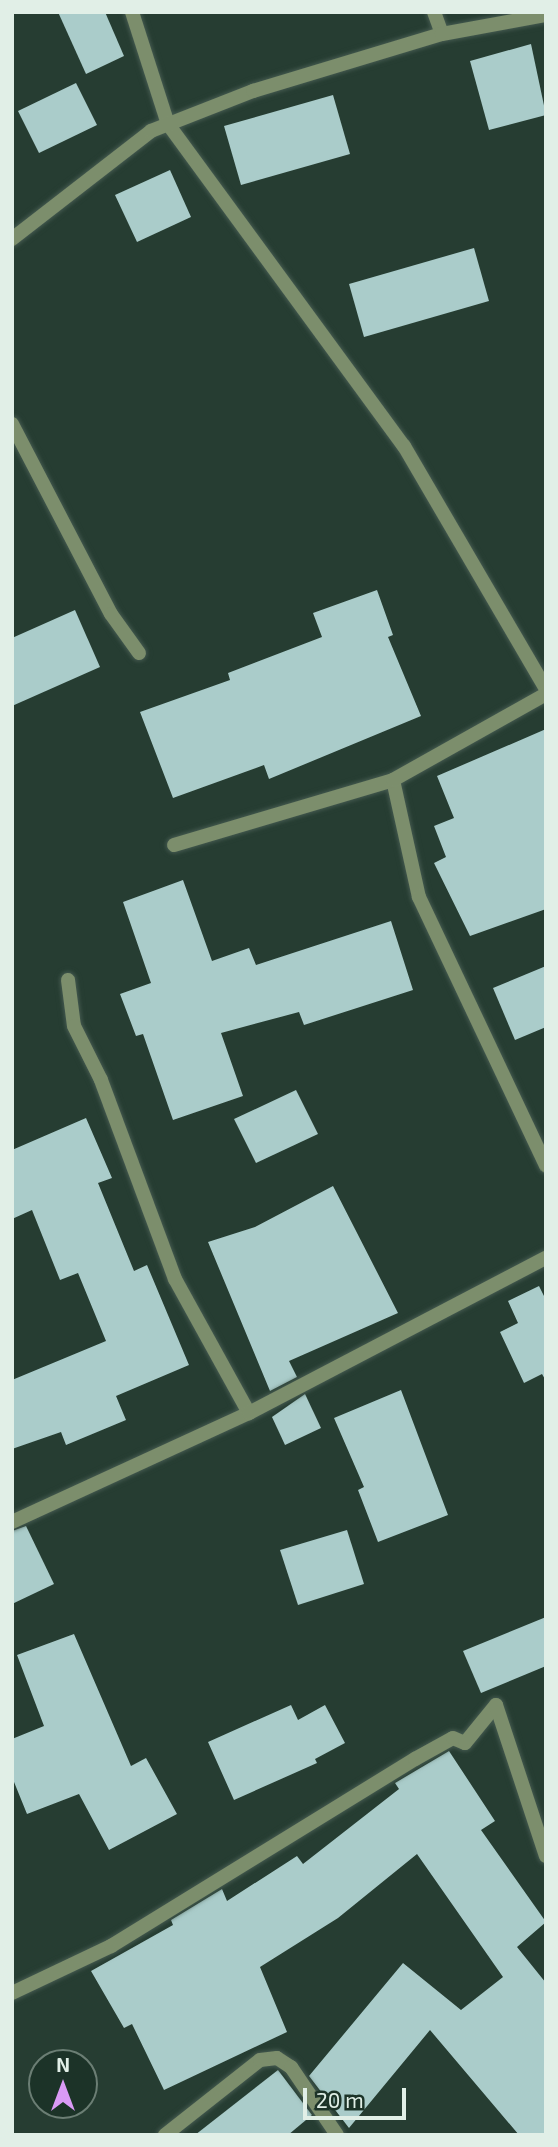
<!DOCTYPE html>
<html>
<head>
<meta charset="utf-8">
<style>
	body { margin:0 }
	#map { position:relative; width:558px; height:2147px; overflow:hidden; background:#263d32; font-family:"Exo 2",sans-serif }
	div>[style] { position:absolute }
	[style*='--x'] { left:calc(var(--x)*1px); top:calc(var(--y)*1px); width:calc(var(--w)*1px); rotate:calc(var(--a)*1deg) }
	.building>* { inset:0; background:#aaccca }
	.roads { filter:drop-shadow(0 0 2px #44594f) drop-shadow(0 0 2px #44594f) }
	.street>* { height:14px; margin:-7px; padding:0 7px; transform-origin:7px; border-radius:7px; background:#7c8e6c }
	span { translate:-50% -50%; white-space:nowrap; text-align:center; line-height:1.15; -webkit-text-stroke:7px #1c3328; paint-order:stroke }
	.frame { position:absolute; inset:0; border:14px solid #e1efe7; pointer-events:none }
	.north { position:absolute; left:28px; top:2049px; width:70px; height:70px; box-sizing:border-box; background:#1c3328; border:2px solid #6b7e74; border-radius:50%; rotate:0deg; font-size:19px; font-weight:700; line-height:28px; text-align:center; color:#e1efe7 }
	.north::after { content:''; display:block; margin:auto; width:24px; height:32px; background:#da9af6; clip-path:polygon(50% 0,100% 100%,50% 72%,0 100%) }
	.scale { position:absolute; left:303px; top:2088px; width:103px; height:32px; box-sizing:border-box; border:4px solid #e1efe7; border-top:0; padding-left:9px; font-size:21px; line-height:24px; white-space:nowrap; color:#e1efe7; -webkit-text-stroke:5px #1c3328; paint-order:stroke }
</style>
</head>
<body>
<div id="map">
	<div class="building">
		<i style="clip-path:polygon(58px 12px,105px 12px,124px 56px,86px 74px)"></i>
		<i style="clip-path:polygon(531px 44px,546px 115px,489px 130px,470px 61px)"></i>
		<i style="clip-path:polygon(76px 83px,97px 125px,39px 153px,18px 111px)"></i>
		<i style="clip-path:polygon(333px 95px,350px 154px,241px 185px,224px 126px)"></i>
		<i style="clip-path:polygon(170px 170px,191px 217px,137px 242px,115px 195px)"></i>
		<i style="clip-path:polygon(474px 248px,489px 301px,364px 337px,349px 284px)"></i>
		<i style="clip-path:polygon(377px 590px,393px 635px,388px 637px,421px 716px,269px 779px,264px 765px,173px 798px,140px 712px,230px 680px,228px 673px,322px 637px,313px 613px)"></i>
		<i style="clip-path:polygon(75px 610px,100px 667px,12px 706px,12px 638px)"></i>
		<i style="clip-path:polygon(546px 729px,546px 909px,470px 936px,434px 863px,446px 857px,434px 826px,454px 818px,437px 776px)"></i>
		<i style="clip-path:polygon(183px 880px,212px 961px,249px 948px,256px 965px,391px 921px,413px 990px,304px 1025px,299px 1012px,221px 1033px,243px 1096px,173px 1120px,143px 1034px,136px 1036px,120px 994px,151px 983px,123px 902px)"></i>
		<i style="clip-path:polygon(546px 966px,546px 1027px,515px 1040px,493px 988px)"></i>
		<i style="clip-path:polygon(296px 1090px,318px 1134px,256px 1163px,234px 1119px)"></i>
		<i style="clip-path:polygon(86px 1118px,112px 1178px,98px 1183px,134px 1271px,147px 1265px,189px 1365px,116px 1396px,126px 1420px,66px 1445px,61px 1432px,12px 1449px,12px 1380px,106px 1341px,78px 1273px,60px 1280px,32px 1210px,12px 1219px,12px 1150px)"></i>
		<i style="clip-path:polygon(333px 1186px,398px 1313px,289px 1361px,297px 1377px,270px 1391px,208px 1242px,255px 1227px)"></i>
		<i style="clip-path:polygon(539px 1286px,546px 1300px,546px 1381px,542px 1374px,524px 1383px,500px 1332px,518px 1323px,508px 1301px)"></i>
		<i style="clip-path:polygon(401px 1390px,448px 1515px,378px 1542px,358px 1490px,364px 1487px,334px 1418px)"></i>
		<i style="clip-path:polygon(305px 1394px,321px 1428px,285px 1445px,272px 1417px)"></i>
		<i style="clip-path:polygon(26px 1526px,54px 1584px,12px 1604px,12px 1531px)"></i>
		<i style="clip-path:polygon(347px 1530px,364px 1584px,298px 1605px,280px 1550px)"></i>
		<i style="clip-path:polygon(546px 1617px,546px 1666px,481px 1693px,463px 1651px)"></i>
		<i style="clip-path:polygon(74px 1634px,131px 1766px,146px 1758px,177px 1814px,109px 1850px,79px 1794px,27px 1814px,12px 1777px,12px 1739px,44px 1726px,17px 1655px)"></i>
		<i style="clip-path:polygon(291px 1705px,298px 1720px,325px 1705px,345px 1743px,315px 1759px,317px 1763px,234px 1800px,208px 1742px)"></i>
		<i style="clip-path:polygon(449px 1751px,495px 1821px,481px 1830px,546px 1922px,517px 1947px,546px 1983px,546px 2135px,519px 2135px,430px 2030px,349px 2128px,309px 2076px,403px 1963px,461px 2010px,503px 1977px,417px 1854px,338px 1918px,260px 1967px,287px 2032px,164px 2090px,132px 2024px,124px 2028px,91px 1971px,173px 1925px,171px 1920px,222px 1889px,227px 1901px,297px 1856px,303px 1864px,399px 1789px,395px 1783px)"></i>
		<i style="clip-path:polygon(278px 2070px,312px 2115px,288px 2135px,195px 2135px)"></i>
	</div>
	<div class="roads">
		<div class="street">
			<i style="--x:132;--y:12;--w:118;--a:72.2"></i>
			<i style="--x:168;--y:124;--w:399;--a:53.8"></i>
			<i style="--x:404;--y:446;--w:281;--a:59.7"></i>
			<i style="--x:434;--y:12;--w:23;--a:70"></i>
			<i style="--x:12;--y:239;--w:176;--a:-37.8"></i>
			<i style="--x:151;--y:131;--w:110;--a:-21.4"></i>
			<i style="--x:253;--y:91;--w:197;--a:-16.8"></i>
			<i style="--x:442;--y:34;--w:106;--a:-10.4"></i>
			<i style="--x:12;--y:424;--w:214;--a:62.5"></i>
			<i style="--x:111;--y:614;--w:48;--a:54.3"></i>
			<i style="--x:393;--y:780;--w:120;--a:77.5"></i>
			<i style="--x:419;--y:897;--w:297;--a:64.7"></i>
			<i style="--x:174;--y:845;--w:228;--a:-16.5"></i>
			<i style="--x:393;--y:780;--w:176;--a:-29.3"></i>
			<i style="--x:68;--y:980;--w:46;--a:82.6"></i>
			<i style="--x:74;--y:1026;--w:60;--a:63.4"></i>
			<i style="--x:101;--y:1080;--w:212;--a:69.6"></i>
			<i style="--x:175;--y:1279;--w:153;--a:61.1"></i>
			<i style="--x:12;--y:1522;--w:261;--a:-24.7"></i>
			<i style="--x:249;--y:1413;--w:335;--a:-27.6"></i>
			<i style="--x:12;--y:1993;--w:110;--a:-25.4"></i>
			<i style="--x:111;--y:1946;--w:357;--a:-31.6"></i>
			<i style="--x:415;--y:1759;--w:43;--a:-28.9"></i>
			<i style="--x:453;--y:1738;--w:13;--a:23"></i>
			<i style="--x:465;--y:1743;--w:49;--a:-50.8"></i>
			<i style="--x:496;--y:1705;--w:159;--a:71.7"></i>
			<i style="--x:165;--y:2135;--w:121;--a:-38.3"></i>
			<i style="--x:260;--y:2060;--w:17;--a:-7"></i>
			<i style="--x:277;--y:2058;--w:17;--a:33"></i>
			<i style="--x:291;--y:2067;--w:82;--a:55.9"></i>
		</div>
	</div>
	<div class="frame"></div>
	<div class="north">N</div>
	<div class="scale">20 m</div>
</div>
</body>
</html>
